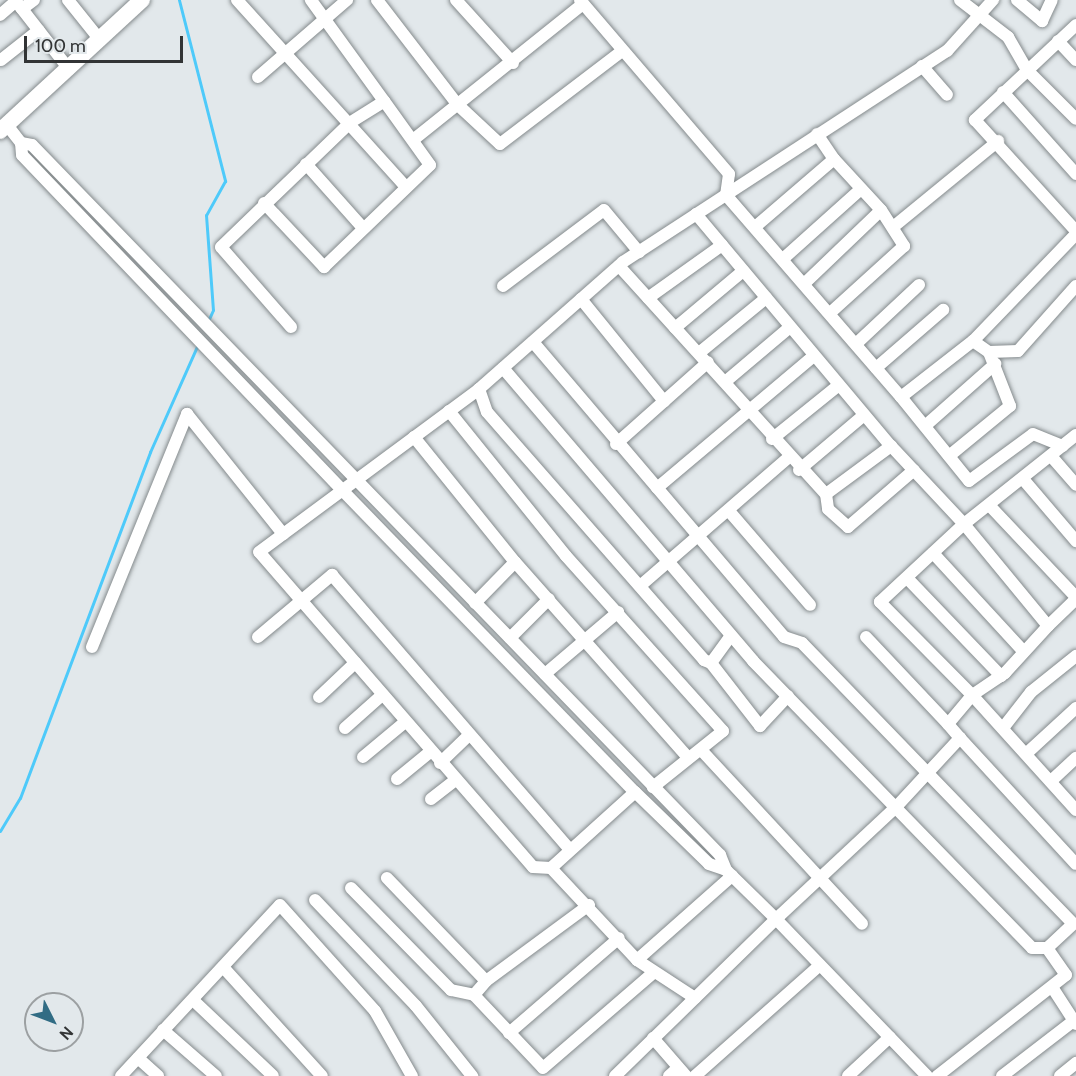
<!DOCTYPE html>
<html>
<head>
<meta charset="utf-8">
<style>
	body { margin:0 }
	#map { position:relative; width:1076px; height:1076px; overflow:hidden; background:#e2e8eb; font-family:Cabin,sans-serif }
	div>[style] { position:absolute }
	[style*='--x'] { left:calc(var(--x)*1px); top:calc(var(--y)*1px); width:calc(var(--w)*1px); rotate:calc(var(--a)*1deg) }
	.stream>* { height:3px; margin:-1.5px; padding:0 1.5px; transform-origin:1.5px; border-radius:1.5px; background:#4ecafa }
	.roads { filter:drop-shadow(0 0 2px #848a8c) drop-shadow(0 0 2px #848a8c) }
	.minor>* { height:12px; margin:-6px; padding:0 6px; transform-origin:6px; border-radius:6px; background:#fff }
	.tertiary>* { height:16px; margin:-8px; padding:0 8px; transform-origin:8px; border-radius:8px; background:#fff }
	span { translate:-50% -50%; white-space:nowrap; text-align:center; line-height:1.15; -webkit-text-stroke:6px #e2e8eb; paint-order:stroke }
	.north { position:absolute; left:24px; top:992px; width:60px; height:60px; box-sizing:border-box; background:#e2e8eb; border:2px solid #9ca0a2; border-radius:50%; rotate:132deg; font-size:16px; font-weight:700; line-height:24px; text-align:center; color:#323435 }
	.north::after { content:''; display:block; margin:auto; width:21px; height:27px; background:#316c84; clip-path:polygon(50% 0,100% 100%,50% 72%,0 100%) }
	.scale { position:absolute; left:24px; top:36px; width:159px; height:27px; box-sizing:border-box; border:3px solid #323435; border-top:0; padding-left:8px; font-size:18px; line-height:21px; white-space:nowrap; color:#323435; -webkit-text-stroke:4px #e2e8eb; paint-order:stroke }
</style>
</head>
<body>
<div id="map">
	<div class="stream">
		<i style="--x:179;--y:0;--w:187;--a:75.7"></i>
		<i style="--x:225;--y:181;--w:39;--a:119"></i>
		<i style="--x:206;--y:215;--w:95;--a:85.8"></i>
		<i style="--x:213;--y:310;--w:12;--a:114"></i>
		<i style="--x:0;--y:831;--w:39;--a:-59"></i>
		<i style="--x:20;--y:798;--w:370;--a:-69.4"></i>
		<i style="--x:150;--y:452;--w:118;--a:-66"></i>
	</div>
	<div class="roads">
		<div class="minor">
			<i style="--x:15;--y:0;--w:88;--a:52"></i>
			<i style="--x:68;--y:0;--w:51;--a:51.3"></i>
			<i style="--x:237;--y:0;--w:252;--a:47.9"></i>
			<i style="--x:377;--y:0;--w:133;--a:52.4"></i>
			<i style="--x:458;--y:105;--w:57;--a:42.9"></i>
			<i style="--x:500;--y:144;--w:153;--a:-37.3"></i>
			<i style="--x:456;--y:0;--w:85;--a:47.9"></i>
			<i style="--x:580;--y:0;--w:229;--a:49.4"></i>
			<i style="--x:729;--y:174;--w:21;--a:98"></i>
			<i style="--x:726;--y:195;--w:267;--a:49.1"></i>
			<i style="--x:901;--y:397;--w:91;--a:-37.9"></i>
			<i style="--x:960;--y:0;--w:61;--a:37.6"></i>
			<i style="--x:1008;--y:37;--w:38;--a:60"></i>
			<i style="--x:1027;--y:70;--w:69;--a:45"></i>
			<i style="--x:1017;--y:0;--w:33;--a:40"></i>
			<i style="--x:1042;--y:21;--w:23;--a:-65"></i>
			<i style="--x:22;--y:9;--w:15;--a:-37"></i>
			<i style="--x:0;--y:15;--w:21;--a:-41"></i>
			<i style="--x:1076;--y:25;--w:139;--a:136.8"></i>
			<i style="--x:975;--y:120;--w:150;--a:47.7"></i>
			<i style="--x:1058;--y:41;--w:26;--a:47"></i>
			<i style="--x:1;--y:60;--w:48;--a:-38.3"></i>
			<i style="--x:922;--y:66;--w:38;--a:49"></i>
			<i style="--x:258;--y:77;--w:118;--a:-40.9"></i>
			<i style="--x:1003;--y:92;--w:110;--a:48.3"></i>
			<i style="--x:7;--y:125;--w:23;--a:52"></i>
			<i style="--x:21;--y:143;--w:12;--a:85"></i>
			<i style="--x:22;--y:155;--w:463;--a:46.3"></i>
			<i style="--x:342;--y:490;--w:421;--a:45.9"></i>
			<i style="--x:635;--y:792;--w:103;--a:44.2"></i>
			<i style="--x:709;--y:864;--w:18;--a:19"></i>
			<i style="--x:726;--y:870;--w:70;--a:44.4"></i>
			<i style="--x:776;--y:919;--w:225;--a:135.7"></i>
			<i style="--x:817;--y:134;--w:30;--a:56"></i>
			<i style="--x:413;--y:140;--w:218;--a:-38.7"></i>
			<i style="--x:21;--y:143;--w:11;--a:10"></i>
			<i style="--x:32;--y:145;--w:989;--a:45.9"></i>
			<i style="--x:720;--y:855;--w:16;--a:68"></i>
			<i style="--x:306;--y:164;--w:86;--a:48.3"></i>
			<i style="--x:264;--y:203;--w:88;--a:46.8"></i>
			<i style="--x:324;--y:267;--w:147;--a:-43.9"></i>
			<i style="--x:430;--y:165;--w:79;--a:-125.7"></i>
			<i style="--x:696;--y:214;--w:303;--a:50"></i>
			<i style="--x:891;--y:446;--w:107;--a:46.9"></i>
			<i style="--x:964;--y:524;--w:143;--a:-38.5"></i>
			<i style="--x:755;--y:227;--w:104;--a:-40.7"></i>
			<i style="--x:834;--y:159;--w:69;--a:47.3"></i>
			<i style="--x:881;--y:210;--w:43;--a:57.4"></i>
			<i style="--x:904;--y:246;--w:100;--a:137.8"></i>
			<i style="--x:893;--y:227;--w:136;--a:-39.3"></i>
			<i style="--x:1076;--y:234;--w:149;--a:133.9"></i>
			<i style="--x:973;--y:341;--w:19;--a:35"></i>
			<i style="--x:989;--y:352;--w:29;--a:-2"></i>
			<i style="--x:1018;--y:351;--w:87;--a:-48.3"></i>
			<i style="--x:784;--y:258;--w:103;--a:-41.9"></i>
			<i style="--x:619;--y:266;--w:308;--a:47.8"></i>
			<i style="--x:826;--y:494;--w:81;--a:-36.4"></i>
			<i style="--x:805;--y:283;--w:105;--a:-43.8"></i>
			<i style="--x:503;--y:286;--w:126;--a:-37"></i>
			<i style="--x:604;--y:210;--w:55;--a:50.2"></i>
			<i style="--x:648;--y:298;--w:91;--a:-35.6"></i>
			<i style="--x:581;--y:299;--w:132;--a:50.9"></i>
			<i style="--x:291;--y:327;--w:106;--a:-131.2"></i>
			<i style="--x:221;--y:247;--w:180;--a:-43.9"></i>
			<i style="--x:351;--y:122;--w:39;--a:-32"></i>
			<i style="--x:384;--y:101;--w:125;--a:-125.9"></i>
			<i style="--x:675;--y:328;--w:89;--a:-40"></i>
			<i style="--x:533;--y:342;--w:387;--a:49.6"></i>
			<i style="--x:784;--y:637;--w:19;--a:18"></i>
			<i style="--x:802;--y:643;--w:390;--a:46"></i>
			<i style="--x:1073;--y:924;--w:35;--a:137"></i>
			<i style="--x:857;--y:343;--w:85;--a:-43.1"></i>
			<i style="--x:699;--y:353;--w:87;--a:-39.4"></i>
			<i style="--x:503;--y:368;--w:385;--a:49.5"></i>
			<i style="--x:753;--y:661;--w:400;--a:45.8"></i>
			<i style="--x:1032;--y:948;--w:15;--a:0"></i>
			<i style="--x:1047;--y:948;--w:33;--a:55"></i>
			<i style="--x:1066;--y:975;--w:164;--a:141.9"></i>
			<i style="--x:876;--y:368;--w:89;--a:-40.9"></i>
			<i style="--x:725;--y:382;--w:85;--a:-40.2"></i>
			<i style="--x:479;--y:389;--w:24;--a:71"></i>
			<i style="--x:487;--y:412;--w:330;--a:48.8"></i>
			<i style="--x:704;--y:660;--w:8;--a:23"></i>
			<i style="--x:711;--y:663;--w:34;--a:-54"></i>
			<i style="--x:901;--y:397;--w:108;--a:51"></i>
			<i style="--x:969;--y:481;--w:79;--a:-36.3"></i>
			<i style="--x:1033;--y:434;--w:32;--a:22"></i>
			<i style="--x:449;--y:411;--w:186;--a:51.1"></i>
			<i style="--x:566;--y:556;--w:235;--a:48.1"></i>
			<i style="--x:723;--y:731;--w:90;--a:141.3"></i>
			<i style="--x:925;--y:426;--w:94;--a:-41.5"></i>
			<i style="--x:414;--y:437;--w:161;--a:51.1"></i>
			<i style="--x:515;--y:562;--w:258;--a:48.5"></i>
			<i style="--x:772;--y:439;--w:86;--a:-38.9"></i>
			<i style="--x:616;--y:444;--w:123;--a:-41.7"></i>
			<i style="--x:949;--y:456;--w:79;--a:-39.3"></i>
			<i style="--x:1010;--y:406;--w:58;--a:-111.3"></i>
			<i style="--x:1051;--y:456;--w:38;--a:49"></i>
			<i style="--x:799;--y:470;--w:85;--a:-40.2"></i>
			<i style="--x:1023;--y:479;--w:82;--a:49.5"></i>
			<i style="--x:657;--y:488;--w:205;--a:-40.1"></i>
			<i style="--x:826;--y:494;--w:15;--a:82"></i>
			<i style="--x:828;--y:509;--w:27;--a:42"></i>
			<i style="--x:848;--y:527;--w:87;--a:-40.8"></i>
			<i style="--x:989;--y:505;--w:127;--a:46.6"></i>
			<i style="--x:729;--y:511;--w:124;--a:49.2"></i>
			<i style="--x:933;--y:553;--w:134;--a:47.4"></i>
			<i style="--x:907;--y:578;--w:136;--a:46.2"></i>
			<i style="--x:640;--y:586;--w:196;--a:-40.9"></i>
			<i style="--x:475;--y:603;--w:57;--a:-45.7"></i>
			<i style="--x:1048;--y:626;--w:39;--a:-44"></i>
			<i style="--x:258;--y:637;--w:97;--a:-40"></i>
			<i style="--x:332;--y:575;--w:362;--a:49.1"></i>
			<i style="--x:866;--y:637;--w:120;--a:46.7"></i>
			<i style="--x:510;--y:638;--w:55;--a:-45"></i>
			<i style="--x:92;--y:647;--w:252;--a:-67.8"></i>
			<i style="--x:187;--y:414;--w:154;--a:51.3"></i>
			<i style="--x:711;--y:663;--w:80;--a:52.1"></i>
			<i style="--x:760;--y:726;--w:41;--a:-47"></i>
			<i style="--x:545;--y:674;--w:96;--a:-40.3"></i>
			<i style="--x:319;--y:697;--w:50;--a:-43.4"></i>
			<i style="--x:345;--y:728;--w:50;--a:-41.7"></i>
			<i style="--x:1003;--y:728;--w:46;--a:-52.1"></i>
			<i style="--x:1031;--y:692;--w:58;--a:-38.7"></i>
			<i style="--x:960;--y:738;--w:171;--a:47.4"></i>
			<i style="--x:703;--y:752;--w:234;--a:47.2"></i>
			<i style="--x:1027;--y:753;--w:67;--a:-42.6"></i>
			<i style="--x:363;--y:757;--w:55;--a:-39.8"></i>
			<i style="--x:440;--y:763;--w:40;--a:-44"></i>
			<i style="--x:397;--y:779;--w:43;--a:-39.3"></i>
			<i style="--x:1051;--y:781;--w:34;--a:-43"></i>
			<i style="--x:431;--y:799;--w:31;--a:-38"></i>
			<i style="--x:551;--y:868;--w:113;--a:-42.1"></i>
			<i style="--x:351;--y:888;--w:143;--a:45.6"></i>
			<i style="--x:451;--y:990;--w:24;--a:12"></i>
			<i style="--x:474;--y:995;--w:18;--a:-49"></i>
			<i style="--x:486;--y:981;--w:143;--a:-133.9"></i>
			<i style="--x:315;--y:900;--w:146;--a:46.4"></i>
			<i style="--x:416;--y:1006;--w:90;--a:51.3"></i>
			<i style="--x:637;--y:960;--w:127;--a:-41.5"></i>
			<i style="--x:223;--y:967;--w:147;--a:47.8"></i>
			<i style="--x:486;--y:981;--w:128;--a:-36.4"></i>
			<i style="--x:1052;--y:987;--w:44;--a:57"></i>
			<i style="--x:474;--y:995;--w:100;--a:46.6"></i>
			<i style="--x:543;--y:1068;--w:144;--a:-40.8"></i>
			<i style="--x:695;--y:998;--w:69;--a:-146.8"></i>
			<i style="--x:637;--y:960;--w:126;--a:-133.1"></i>
			<i style="--x:551;--y:868;--w:18;--a:-177"></i>
			<i style="--x:533;--y:867;--w:417;--a:-131"></i>
			<i style="--x:259;--y:552;--w:274;--a:-36.5"></i>
			<i style="--x:479;--y:389;--w:192;--a:-41.4"></i>
			<i style="--x:623;--y:262;--w:387;--a:-33.1"></i>
			<i style="--x:947;--y:51;--w:69;--a:-48"></i>
			<i style="--x:193;--y:1000;--w:110;--a:43.5"></i>
			<i style="--x:163;--y:1030;--w:70;--a:41"></i>
			<i style="--x:509;--y:1033;--w:145;--a:-40.8"></i>
			<i style="--x:653;--y:1038;--w:50;--a:49"></i>
			<i style="--x:138;--y:1058;--w:27;--a:42"></i>
			<i style="--x:121;--y:1076;--w:233;--a:-47.1"></i>
			<i style="--x:280;--y:905;--w:142;--a:48.1"></i>
			<i style="--x:375;--y:1011;--w:75;--a:60.4"></i>
			<i style="--x:669;--y:1076;--w:12;--a:-42"></i>
			<i style="--x:695;--y:1076;--w:167;--a:-41.6"></i>
			<i style="--x:848;--y:1076;--w:57;--a:-42.9"></i>
			<i style="--x:927;--y:1076;--w:218;--a:-133.9"></i>
			<i style="--x:776;--y:919;--w:166;--a:-43"></i>
			<i style="--x:897;--y:806;--w:93;--a:-47.2"></i>
			<i style="--x:960;--y:738;--w:18;--a:-131"></i>
			<i style="--x:948;--y:724;--w:38;--a:-50"></i>
			<i style="--x:972;--y:695;--w:131;--a:-134.7"></i>
			<i style="--x:880;--y:602;--w:115;--a:-42.9"></i>
			<i style="--x:964;--y:524;--w:132;--a:50.5"></i>
			<i style="--x:1048;--y:626;--w:64;--a:132.5"></i>
			<i style="--x:1005;--y:673;--w:40;--a:146"></i>
			<i style="--x:972;--y:695;--w:155;--a:47.9"></i>
			<i style="--x:1002;--y:1076;--w:93;--a:-37.6"></i>
			<i style="--x:1060;--y:1076;--w:21;--a:-39"></i>
		</div>
		<div class="tertiary">
			<i style="--x:0;--y:131;--w:193;--a:-42.7"></i>
		</div>
	</div>
	<div class="north">N</div>
	<div class="scale">100 m</div>
</div>
</body>
</html>
